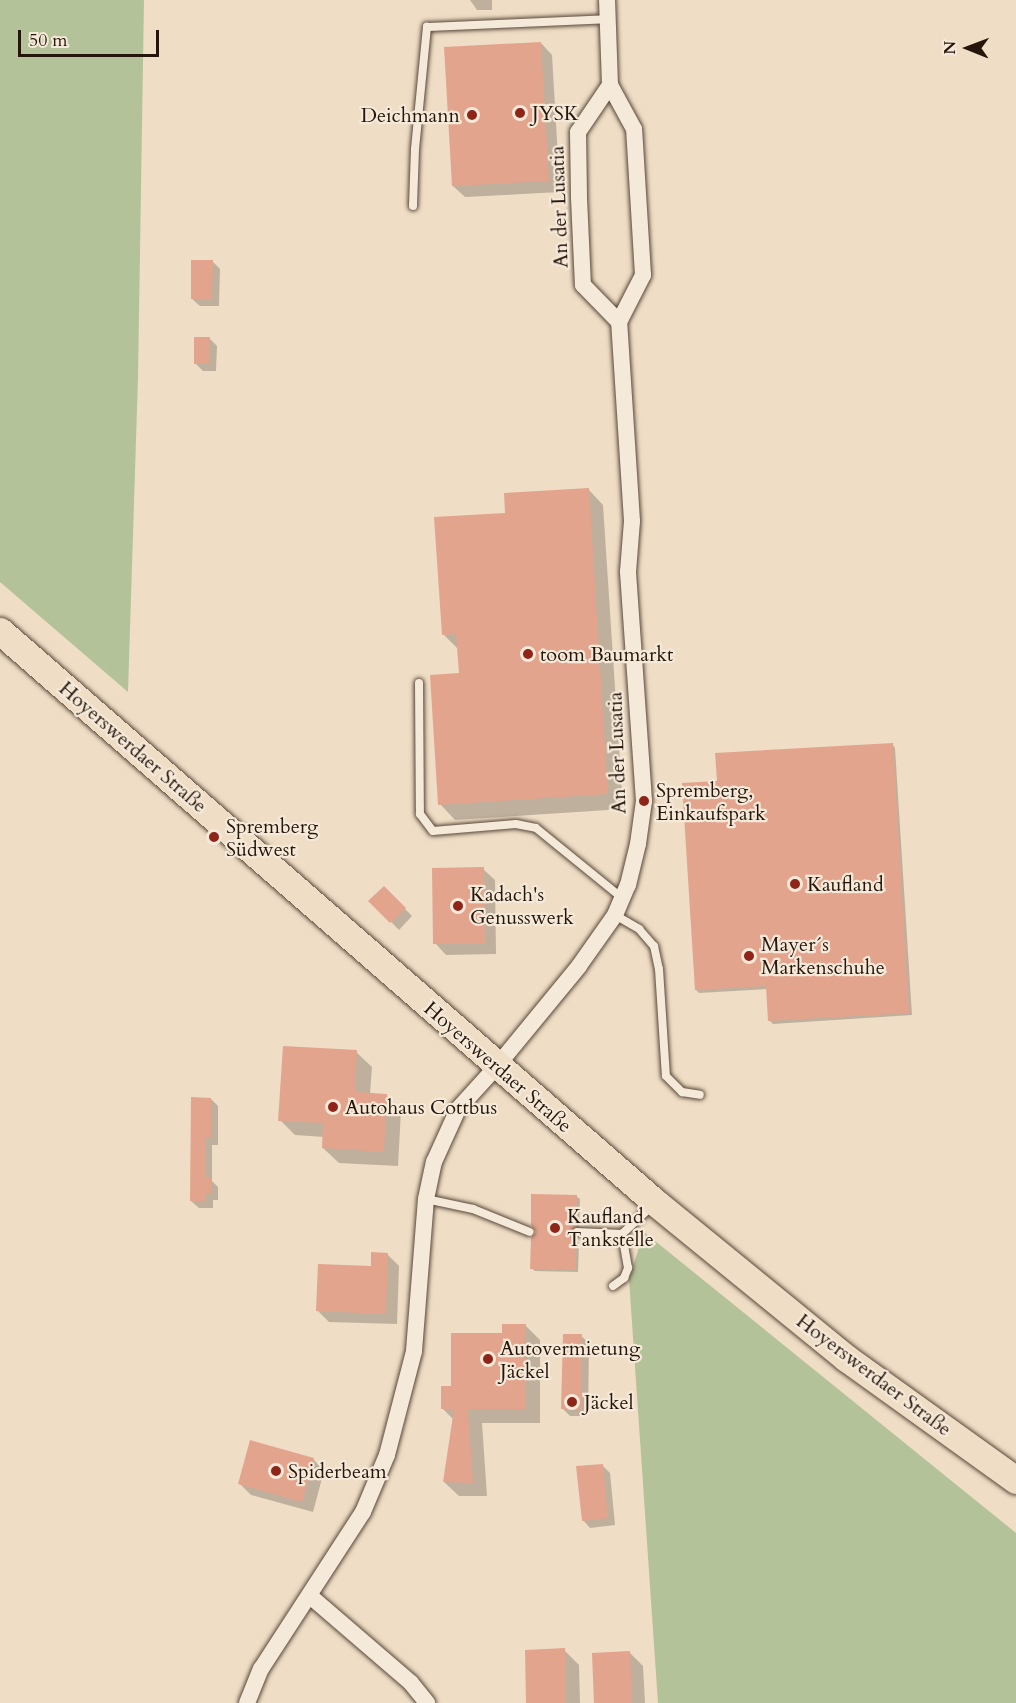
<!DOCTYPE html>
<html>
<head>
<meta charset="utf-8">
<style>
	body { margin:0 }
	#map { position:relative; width:1016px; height:1703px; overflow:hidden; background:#efddc5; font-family:Cardo,serif }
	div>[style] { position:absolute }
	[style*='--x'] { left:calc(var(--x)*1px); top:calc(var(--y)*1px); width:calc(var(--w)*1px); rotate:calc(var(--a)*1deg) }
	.green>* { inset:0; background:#b4c299 }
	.shadow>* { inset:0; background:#0003 }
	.building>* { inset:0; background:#e3a48d }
	.roads { filter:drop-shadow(0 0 2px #584739) drop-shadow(0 0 2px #584739) }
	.lane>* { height:8px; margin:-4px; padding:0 4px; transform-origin:4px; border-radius:4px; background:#f5e9d9 }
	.street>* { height:16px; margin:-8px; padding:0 8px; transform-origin:8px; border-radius:8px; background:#f5e9d9 }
	.primary>* { height:27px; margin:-13.5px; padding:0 13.5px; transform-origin:13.5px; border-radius:13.5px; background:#efddc5 }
	.dots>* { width:16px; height:16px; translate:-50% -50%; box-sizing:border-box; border:3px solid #f5e9d9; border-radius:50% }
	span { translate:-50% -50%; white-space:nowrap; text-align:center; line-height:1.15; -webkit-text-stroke:4.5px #f5e9d9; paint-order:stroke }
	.poi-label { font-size:20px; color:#26150a }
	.left { translate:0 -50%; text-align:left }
	.right { translate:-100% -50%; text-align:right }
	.street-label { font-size:20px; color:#26150a }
	.north { position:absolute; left:938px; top:18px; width:60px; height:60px; -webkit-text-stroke:4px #f5e9d9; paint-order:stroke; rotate:271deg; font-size:16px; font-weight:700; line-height:24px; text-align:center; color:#26150a }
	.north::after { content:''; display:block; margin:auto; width:21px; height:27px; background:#26150a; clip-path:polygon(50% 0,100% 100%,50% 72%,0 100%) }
	.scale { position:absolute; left:18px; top:30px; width:141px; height:27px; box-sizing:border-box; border:3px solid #26150a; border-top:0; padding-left:8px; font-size:18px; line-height:21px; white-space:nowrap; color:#26150a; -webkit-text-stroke:4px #f5e9d9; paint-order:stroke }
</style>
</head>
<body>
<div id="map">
	<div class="green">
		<i style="clip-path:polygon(0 0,144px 0,138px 377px,128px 692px,0 582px)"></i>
		<i style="clip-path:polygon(644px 1232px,1016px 1533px,1016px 1703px,658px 1703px,629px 1279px)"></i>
	</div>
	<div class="shadow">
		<i style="clip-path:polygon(470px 0,492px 0,492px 10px,477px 10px)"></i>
		<i style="clip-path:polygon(541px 43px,552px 55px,560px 192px,465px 197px,453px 186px)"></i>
		<i style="clip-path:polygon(212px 261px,220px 269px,219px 306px,200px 306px,192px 299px)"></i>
		<i style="clip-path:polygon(209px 338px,217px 346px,216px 371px,203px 371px,195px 363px)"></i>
		<i style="clip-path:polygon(588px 489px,603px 505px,623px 809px,455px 820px,440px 804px,461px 675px,459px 650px,443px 634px,507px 514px)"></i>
		<i style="clip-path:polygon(892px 744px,895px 748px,912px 1015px,773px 1024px,769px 1020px,767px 989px,699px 993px,696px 990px,718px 782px)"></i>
		<i style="clip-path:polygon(483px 869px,495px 880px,496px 954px,446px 955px,435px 943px)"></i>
		<i style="clip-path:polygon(384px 888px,412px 916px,399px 930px,371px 901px)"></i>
		<i style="clip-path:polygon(356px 1052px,372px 1067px,370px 1094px,386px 1095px,401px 1111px,398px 1166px,339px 1163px,323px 1148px,324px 1137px,295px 1135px,280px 1120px)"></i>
		<i style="clip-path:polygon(211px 1099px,218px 1106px,218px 1145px,212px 1145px,212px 1181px,218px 1187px,218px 1200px,213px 1200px,213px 1208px,199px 1208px,191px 1201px)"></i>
		<i style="clip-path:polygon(576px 1196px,580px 1199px,579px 1229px,573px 1237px,579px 1243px,578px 1272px,535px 1271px,531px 1268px)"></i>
		<i style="clip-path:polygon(387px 1254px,399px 1266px,397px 1324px,329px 1322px,318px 1311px)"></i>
		<i style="clip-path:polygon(525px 1325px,540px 1340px,540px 1423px,482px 1423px,487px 1496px,459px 1496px,444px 1482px,454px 1420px,442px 1408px,453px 1387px,503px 1334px)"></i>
		<i style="clip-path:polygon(581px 1336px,589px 1343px,588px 1416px,570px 1416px,563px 1409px)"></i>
		<i style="clip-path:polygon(313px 1459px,324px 1471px,313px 1512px,251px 1495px,240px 1484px)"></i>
		<i style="clip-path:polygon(602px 1465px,610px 1473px,615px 1525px,590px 1528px,583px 1520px)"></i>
		<i style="clip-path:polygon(564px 1650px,579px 1665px,580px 1703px,528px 1703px)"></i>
		<i style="clip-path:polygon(629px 1652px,643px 1666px,645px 1703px,596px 1703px)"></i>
	</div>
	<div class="building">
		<i style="clip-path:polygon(541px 42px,549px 181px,452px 186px,444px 47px)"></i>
		<i style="clip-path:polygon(191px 260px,213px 260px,212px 300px,191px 299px)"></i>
		<i style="clip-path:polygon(194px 337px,210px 337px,209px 364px,194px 364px)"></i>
		<i style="clip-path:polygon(589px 488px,608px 794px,438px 805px,430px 675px,459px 673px,456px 634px,442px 635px,434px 517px,505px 513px,504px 493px)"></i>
		<i style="clip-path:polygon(893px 743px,909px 1013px,768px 1021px,766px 986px,695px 990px,682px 783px,717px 781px,715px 753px)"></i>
		<i style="clip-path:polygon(484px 867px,485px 943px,433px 944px,432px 868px)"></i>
		<i style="clip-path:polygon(384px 886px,406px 908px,390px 923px,368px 901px)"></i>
		<i style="clip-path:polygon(283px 1046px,357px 1050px,355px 1092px,387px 1094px,384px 1152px,322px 1148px,323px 1123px,278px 1121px)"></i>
		<i style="clip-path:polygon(191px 1097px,211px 1098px,211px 1138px,206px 1138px,205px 1178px,211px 1178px,211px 1193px,206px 1193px,206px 1201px,190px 1201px)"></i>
		<i style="clip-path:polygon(531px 1194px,577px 1195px,576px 1226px,571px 1232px,576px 1238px,576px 1270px,530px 1269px,531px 1238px,536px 1232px,531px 1225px)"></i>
		<i style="clip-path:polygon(371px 1252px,388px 1253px,386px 1314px,316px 1311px,318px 1264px,371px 1266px)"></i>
		<i style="clip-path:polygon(502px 1324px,526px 1324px,526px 1409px,468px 1409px,473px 1483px,443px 1482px,454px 1409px,441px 1409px,441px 1386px,451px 1386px,451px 1333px,502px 1333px)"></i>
		<i style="clip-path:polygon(563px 1334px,582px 1334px,581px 1409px,561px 1409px)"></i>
		<i style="clip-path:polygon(250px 1440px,314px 1458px,302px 1502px,238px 1484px)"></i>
		<i style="clip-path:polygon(603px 1464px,608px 1518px,582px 1521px,576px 1466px)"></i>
		<i style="clip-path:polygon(565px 1648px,566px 1703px,526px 1703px,525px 1650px)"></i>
		<i style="clip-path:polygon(630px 1651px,632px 1703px,594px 1703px,592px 1653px)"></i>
	</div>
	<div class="roads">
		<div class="lane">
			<i style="--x:413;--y:206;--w:57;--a:-88"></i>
			<i style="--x:415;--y:149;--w:123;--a:-84.4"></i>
			<i style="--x:427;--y:27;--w:181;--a:-2.5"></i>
			<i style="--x:419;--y:683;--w:131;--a:89.6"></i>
			<i style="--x:420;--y:814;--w:21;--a:53"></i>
			<i style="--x:433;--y:831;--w:83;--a:-4.8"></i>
			<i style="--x:516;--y:824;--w:20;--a:11"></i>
			<i style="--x:536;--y:828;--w:111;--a:39.1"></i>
			<i style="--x:615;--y:915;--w:28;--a:30"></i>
			<i style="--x:639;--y:929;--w:23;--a:49"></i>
			<i style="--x:654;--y:946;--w:24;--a:78"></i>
			<i style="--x:659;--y:969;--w:107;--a:86.3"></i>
			<i style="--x:666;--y:1076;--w:23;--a:45"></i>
			<i style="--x:682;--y:1092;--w:18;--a:9"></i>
			<i style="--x:426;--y:1199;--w:48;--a:12"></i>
			<i style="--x:473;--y:1209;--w:61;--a:22"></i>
			<i style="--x:577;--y:1232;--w:45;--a:2.5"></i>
			<i style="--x:622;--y:1234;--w:44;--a:-43.2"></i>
			<i style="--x:613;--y:1286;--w:14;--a:-36"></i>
			<i style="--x:624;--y:1278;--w:11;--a:-68"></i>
			<i style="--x:628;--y:1268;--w:35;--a:-100"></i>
		</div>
		<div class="street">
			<i style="--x:610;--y:85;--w:57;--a:124.2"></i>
			<i style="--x:578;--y:132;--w:66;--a:89.1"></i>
			<i style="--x:579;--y:198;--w:87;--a:87.4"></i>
			<i style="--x:583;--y:285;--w:52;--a:45.8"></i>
			<i style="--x:310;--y:1596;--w:133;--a:40.7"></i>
			<i style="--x:411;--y:1683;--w:26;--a:51"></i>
			<i style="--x:247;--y:1703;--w:37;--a:-68"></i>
			<i style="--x:261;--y:1669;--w:187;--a:-57"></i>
			<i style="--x:363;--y:1512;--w:62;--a:-67.2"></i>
			<i style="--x:387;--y:1455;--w:107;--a:-75.4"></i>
			<i style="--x:414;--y:1351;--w:152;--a:-85.5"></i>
			<i style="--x:426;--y:1199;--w:38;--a:-78"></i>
			<i style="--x:434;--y:1162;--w:58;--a:-65.6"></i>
			<i style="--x:458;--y:1109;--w:58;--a:-47.8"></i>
			<i style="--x:497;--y:1066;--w:129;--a:-50.6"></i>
			<i style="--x:579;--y:966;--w:62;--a:-54.8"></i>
			<i style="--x:615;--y:915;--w:33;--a:-67"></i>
			<i style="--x:628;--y:885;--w:42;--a:-76.3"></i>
			<i style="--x:638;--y:844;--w:43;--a:-82.1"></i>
			<i style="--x:644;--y:801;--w:230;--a:-94"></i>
			<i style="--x:628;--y:572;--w:51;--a:-85.5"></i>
			<i style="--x:632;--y:521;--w:199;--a:-93.7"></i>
			<i style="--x:619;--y:322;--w:53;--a:-62.9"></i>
			<i style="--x:643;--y:275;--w:146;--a:-93.5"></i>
			<i style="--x:634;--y:129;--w:50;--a:-118.6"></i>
			<i style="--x:610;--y:85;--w:85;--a:-92"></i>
		</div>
		<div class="primary">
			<i style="--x:0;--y:631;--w:870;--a:41.09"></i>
			<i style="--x:656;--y:1203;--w:245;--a:39.2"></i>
			<i style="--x:846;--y:1358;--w:209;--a:35.7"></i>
		</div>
	</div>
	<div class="dots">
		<i style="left:520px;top:113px;background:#8f2418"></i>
		<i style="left:472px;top:115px;background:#8f2418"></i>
		<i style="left:528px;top:654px;background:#8f2418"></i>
		<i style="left:644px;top:801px;background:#8f2418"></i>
		<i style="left:214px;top:837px;background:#8f2418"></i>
		<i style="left:795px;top:884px;background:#8f2418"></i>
		<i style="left:458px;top:906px;background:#8f2418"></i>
		<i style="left:749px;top:956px;background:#8f2418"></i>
		<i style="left:333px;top:1107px;background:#8f2418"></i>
		<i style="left:555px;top:1228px;background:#8f2418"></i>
		<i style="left:488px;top:1359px;background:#8f2418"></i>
		<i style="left:572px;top:1402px;background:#8f2418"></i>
		<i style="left:276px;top:1471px;background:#8f2418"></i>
	</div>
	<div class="poi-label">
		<span class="left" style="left:532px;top:113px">JYSK</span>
		<span class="right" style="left:460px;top:115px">Deichmann</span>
		<span class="left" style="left:540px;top:654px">toom Baumarkt</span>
		<span class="left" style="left:656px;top:802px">Spremberg,<br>Einkaufspark</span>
		<span class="left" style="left:226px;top:838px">Spremberg<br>Südwest</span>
		<span class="left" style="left:807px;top:884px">Kaufland</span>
		<span class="left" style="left:470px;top:906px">Kadach's<br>Genusswerk</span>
		<span class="left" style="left:761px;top:956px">Mayer´s<br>Markenschuhe</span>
		<span class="left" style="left:345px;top:1107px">Autohaus Cottbus</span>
		<span class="left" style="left:567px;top:1228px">Kaufland<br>Tankstelle</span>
		<span class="left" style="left:500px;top:1360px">Autovermietung<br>Jäckel</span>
		<span class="left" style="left:584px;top:1402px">Jäckel</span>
		<span class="left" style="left:288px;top:1471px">Spiderbeam</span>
	</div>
	<div class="street-label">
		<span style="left:559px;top:207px;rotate:-92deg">An der Lusatia</span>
		<span style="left:133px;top:747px;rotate:41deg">Hoyerswerdaer Straße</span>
		<span style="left:617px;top:753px;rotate:-92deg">An der Lusatia</span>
		<span style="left:498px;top:1067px;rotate:41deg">Hoyerswerdaer Straße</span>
		<span style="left:874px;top:1375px;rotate:37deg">Hoyerswerdaer Straße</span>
	</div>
	<div class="north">N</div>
	<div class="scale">50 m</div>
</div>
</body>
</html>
